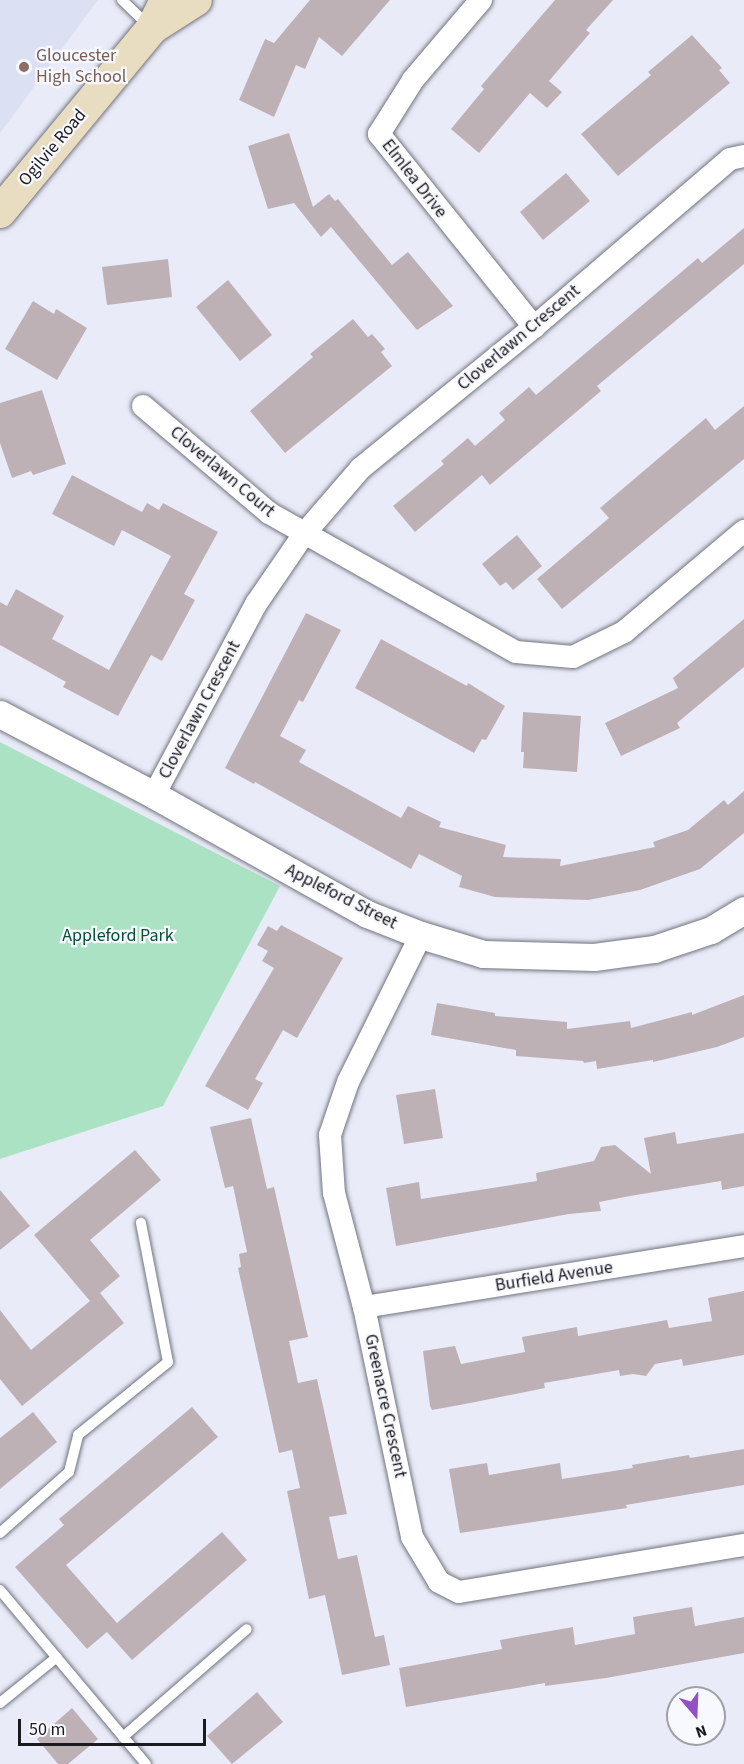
<!DOCTYPE html>
<html>
<head>
<meta charset="utf-8">
<style>
	body { margin:0 }
	#map { position:relative; width:744px; height:1764px; overflow:hidden; background:#e9ecf8; font-family:"Source Sans 3",sans-serif }
	div>[style] { position:absolute }
	[style*='--x'] { left:calc(var(--x)*1px); top:calc(var(--y)*1px); width:calc(var(--w)*1px); rotate:calc(var(--a)*1deg) }
	.built>* { inset:0; background:#dce0f3 }
	.green>* { inset:0; background:#ace2c4 }
	.building>* { inset:0; background:#beb1b6 }
	.roads { filter:drop-shadow(0 0 2px #71747e) drop-shadow(0 0 2px #71747e) }
	.service>* { height:10px; margin:-5px; padding:0 5px; transform-origin:5px; border-radius:5px; background:#fff }
	.minor>* { height:22px; margin:-11px; padding:0 11px; transform-origin:11px; border-radius:11px; background:#fff }
	.tertiary>* { height:27px; margin:-13.5px; padding:0 13.5px; transform-origin:13.5px; border-radius:13.5px; background:#fff }
	.secondary>* { height:32px; margin:-16px; padding:0 16px; transform-origin:16px; border-radius:16px; background:#e9ddc1 }
	.dots>* { width:16px; height:16px; translate:-50% -50%; box-sizing:border-box; border:3px solid #f8f9fe; border-radius:50% }
	span { translate:-50% -50%; white-space:nowrap; text-align:center; line-height:1.15; -webkit-text-stroke:4.5px #f8f9fe; paint-order:stroke }
	.education-label { font-size:18px; color:#785e54 }
	.left { translate:0 -50%; text-align:left }
	.street-label { font-size:18px; color:#1a1b1f }
	.park-label { font-size:18px; color:#015033 }
	.north { position:absolute; left:666px; top:1686px; width:60px; height:60px; box-sizing:border-box; background:#f8f9fe; border:2px solid #9fa0a5; border-radius:50%; rotate:161deg; font-size:16px; font-weight:700; line-height:24px; text-align:center; color:#1a1b1f }
	.north::after { content:''; display:block; margin:auto; width:21px; height:27px; background:#9350c5; clip-path:polygon(50% 0,100% 100%,50% 72%,0 100%) }
	.scale { position:absolute; left:18px; top:1719px; width:188px; height:27px; box-sizing:border-box; border:3px solid #1a1b1f; border-top:0; padding-left:8px; font-size:18px; line-height:21px; white-space:nowrap; color:#1a1b1f; -webkit-text-stroke:4px #f8f9fe; paint-order:stroke }
</style>
</head>
<body>
<div id="map">
	<div class="built">
		<i style="clip-path:polygon(0 0,98px 0,0 133px)"></i>
	</div>
	<div class="green">
		<i style="clip-path:polygon(0 742px,280px 886px,163px 1106px,0 1159px)"></i>
	</div>
	<div class="building">
		<i style="clip-path:polygon(310px 0,390px 0,342px 56px,319px 37px,305px 69px,296px 65px,274px 117px,239px 100px,265px 39px,274px 43px)"></i>
		<i style="clip-path:polygon(555px 0,613px 0,586px 30px,590px 33px,549px 81px,562px 92px,547px 108px,530px 93px,479px 153px,451px 129px,484px 89px,481px 86px)"></i>
		<i style="clip-path:polygon(692px 35px,722px 68px,719px 70px,730px 83px,618px 176px,581px 134px,651px 75px,648px 72px)"></i>
		<i style="clip-path:polygon(289px 133px,313px 207px,329px 194px,335px 201px,338px 199px,392px 265px,408px 252px,453px 306px,417px 330px,331px 227px,321px 237px,294px 203px,268px 209px,248px 146px)"></i>
		<i style="clip-path:polygon(566px 173px,590px 201px,543px 240px,520px 212px)"></i>
		<i style="clip-path:polygon(744px 228px,744px 264px,597px 386px,601px 391px,490px 485px,482px 475px,415px 532px,393px 506px,444px 464px,441px 461px,468px 438px,475px 446px,505px 420px,499px 413px,529px 387px,536px 395px,698px 258px,702px 263px)"></i>
		<i style="clip-path:polygon(168px 259px,172px 297px,107px 305px,102px 267px)"></i>
		<i style="clip-path:polygon(228px 280px,272px 335px,240px 361px,196px 307px)"></i>
		<i style="clip-path:polygon(33px 301px,54px 314px,56px 309px,87px 328px,57px 380px,5px 349px)"></i>
		<i style="clip-path:polygon(353px 319px,368px 337px,372px 334px,385px 349px,381px 352px,392px 366px,285px 453px,250px 411px,313px 357px,310px 354px)"></i>
		<i style="clip-path:polygon(42px 390px,66px 464px,33px 475px,31px 471px,12px 478px,0 443px,0 403px)"></i>
		<i style="clip-path:polygon(744px 406px,744px 459px,562px 609px,537px 579px,609px 518px,600px 508px,706px 418px,715px 430px)"></i>
		<i style="clip-path:polygon(72px 475px,142px 512px,147px 503px,159px 510px,163px 503px,218px 532px,184px 594px,195px 600px,162px 661px,151px 655px,118px 716px,63px 687px,66px 682px,0 645px,0 602px,7px 606px,16px 589px,64px 616px,52px 639px,109px 670px,171px 556px,122px 530px,114px 546px,52px 514px)"></i>
		<i style="clip-path:polygon(517px 535px,542px 566px,513px 590px,506px 582px,500px 586px,482px 564px)"></i>
		<i style="clip-path:polygon(306px 613px,341px 630px,303px 702px,299px 700px,280px 736px,306px 750px,299px 762px,401px 818px,408px 806px,441px 822px,439px 827px,506px 845px,503px 857px,561px 859px,560px 866px,655px 847px,653px 842px,688px 830px,724px 800px,728px 805px,744px 791px,744px 833px,700px 869px,640px 890px,588px 900px,495px 897px,459px 887px,462px 876px,419px 854px,411px 869px,255px 782px,254px 784px,225px 768px)"></i>
		<i style="clip-path:polygon(744px 619px,744px 667px,677px 723px,680px 728px,621px 756px,605px 723px,678px 688px,673px 678px)"></i>
		<i style="clip-path:polygon(381px 639px,467px 686px,468px 683px,505px 706px,486px 740px,482px 739px,474px 753px,355px 688px)"></i>
		<i style="clip-path:polygon(523px 712px,581px 716px,577px 772px,523px 768px,524px 752px,521px 752px)"></i>
		<i style="clip-path:polygon(281px 925px,343px 958px,297px 1038px,283px 1030px,255px 1079px,263px 1083px,248px 1110px,205px 1086px,274px 968px,262px 961px,268px 951px,257px 945px,268px 926px,277px 931px)"></i>
		<i style="clip-path:polygon(744px 995px,744px 1037px,717px 1047px,653px 1062px,653px 1060px,597px 1069px,596px 1061px,584px 1063px,583px 1061px,516px 1056px,516px 1050px,431px 1035px,437px 1003px,495px 1013px,495px 1016px,567px 1022px,567px 1029px,630px 1021px,631px 1028px,692px 1012px,692px 1015px)"></i>
		<i style="clip-path:polygon(435px 1089px,443px 1138px,404px 1144px,396px 1095px)"></i>
		<i style="clip-path:polygon(251px 1118px,267px 1189px,274px 1187px,308px 1337px,289px 1341px,298px 1383px,317px 1379px,347px 1514px,329px 1517px,338px 1559px,357px 1555px,375px 1637px,384px 1635px,390px 1665px,342px 1675px,325px 1595px,309px 1599px,287px 1491px,300px 1488px,292px 1450px,279px 1453px,238px 1268px,241px 1267px,239px 1254px,247px 1252px,233px 1186px,225px 1188px,210px 1127px)"></i>
		<i style="clip-path:polygon(675px 1132px,677px 1144px,744px 1133px,744px 1186px,722px 1190px,721px 1181px,630px 1196px,599px 1202px,601px 1211px,569px 1214px,396px 1246px,386px 1188px,419px 1182px,421px 1199px,537px 1181px,536px 1173px,594px 1161px,601px 1147px,615px 1145px,651px 1174px,644px 1138px)"></i>
		<i style="clip-path:polygon(135px 1150px,161px 1180px,90px 1240px,120px 1276px,100px 1293px,124px 1323px,22px 1406px,0 1379px,0 1310px,31px 1350px,90px 1301px,34px 1235px)"></i>
		<i style="clip-path:polygon(0 1190px,30px 1226px,0 1250px)"></i>
		<i style="clip-path:polygon(744px 1291px,744px 1355px,683px 1366px,682px 1359px,655px 1364px,646px 1376px,633px 1374px,620px 1376px,619px 1370px,544px 1383px,545px 1388px,465px 1404px,432px 1410px,430px 1406px,423px 1351px,455px 1346px,461px 1364px,525px 1352px,522px 1337px,577px 1327px,578px 1336px,667px 1320px,669px 1328px,712px 1321px,708px 1298px)"></i>
		<i style="clip-path:polygon(192px 1407px,218px 1437px,66px 1565px,117px 1623px,222px 1532px,247px 1560px,132px 1660px,107px 1632px,87px 1649px,15px 1567px,64px 1525px,59px 1519px)"></i>
		<i style="clip-path:polygon(33px 1412px,57px 1442px,0 1489px,0 1438px)"></i>
		<i style="clip-path:polygon(744px 1449px,744px 1485px,626px 1505px,627px 1508px,460px 1533px,449px 1469px,487px 1463px,489px 1475px,560px 1463px,562px 1479px,633px 1468px,632px 1465px,689px 1455px,690px 1458px)"></i>
		<i style="clip-path:polygon(692px 1607px,695px 1626px,744px 1617px,744px 1653px,606px 1678px,545px 1686px,545px 1683px,406px 1707px,399px 1668px,502px 1649px,500px 1640px,573px 1627px,575px 1645px,635px 1634px,633px 1617px)"></i>
		<i style="clip-path:polygon(257px 1692px,283px 1722px,232px 1764px,207px 1736px)"></i>
		<i style="clip-path:polygon(72px 1708px,98px 1739px,68px 1764px,58px 1764px,37px 1739px)"></i>
	</div>
	<div class="roads">
		<div class="service">
			<i style="--x:122;--y:0;--w:39;--a:44"></i>
			<i style="--x:0;--y:1533;--w:92;--a:-41.5"></i>
			<i style="--x:69;--y:1472;--w:38;--a:-76"></i>
			<i style="--x:78;--y:1435;--w:116;--a:-39"></i>
			<i style="--x:168;--y:1362;--w:142;--a:-101"></i>
			<i style="--x:0;--y:1590;--w:227;--a:50"></i>
			<i style="--x:0;--y:1703;--w:73;--a:-38.9"></i>
			<i style="--x:123;--y:1737;--w:164;--a:-41.1"></i>
		</div>
		<div class="minor">
			<i style="--x:481;--y:0;--w:105;--a:130.4"></i>
			<i style="--x:413;--y:80;--w:64;--a:122.2"></i>
			<i style="--x:379;--y:134;--w:248;--a:51.2"></i>
			<i style="--x:143;--y:406;--w:165;--a:40.3"></i>
			<i style="--x:269;--y:513;--w:283;--a:29.4"></i>
			<i style="--x:516;--y:652;--w:57;--a:5"></i>
			<i style="--x:573;--y:657;--w:57;--a:-26.1"></i>
			<i style="--x:624;--y:632;--w:157;--a:-40.1"></i>
			<i style="--x:154;--y:795;--w:217;--a:-61.9"></i>
			<i style="--x:256;--y:604;--w:85;--a:-55.6"></i>
			<i style="--x:304;--y:534;--w:87;--a:-49.2"></i>
			<i style="--x:361;--y:468;--w:223;--a:-39.2"></i>
			<i style="--x:534;--y:327;--w:258;--a:-40.6"></i>
			<i style="--x:730;--y:159;--w:14;--a:-12"></i>
			<i style="--x:421;--y:935;--w:164;--a:116.4"></i>
			<i style="--x:348;--y:1082;--w:56;--a:108.8"></i>
			<i style="--x:330;--y:1135;--w:58;--a:86.1"></i>
			<i style="--x:334;--y:1193;--w:118;--a:75.3"></i>
			<i style="--x:364;--y:1307;--w:235;--a:78.2"></i>
			<i style="--x:412;--y:1537;--w:52;--a:59"></i>
			<i style="--x:439;--y:1582;--w:22;--a:27"></i>
			<i style="--x:459;--y:1592;--w:289;--a:-9.4"></i>
			<i style="--x:364;--y:1307;--w:385;--a:-9.1"></i>
		</div>
		<div class="tertiary">
			<i style="--x:0;--y:714;--w:174;--a:27.7"></i>
			<i style="--x:154;--y:795;--w:244;--a:29.2"></i>
			<i style="--x:367;--y:914;--w:58;--a:21.3"></i>
			<i style="--x:421;--y:935;--w:65;--a:17"></i>
			<i style="--x:483;--y:954;--w:111;--a:1.5"></i>
			<i style="--x:594;--y:957;--w:61;--a:-7.6"></i>
			<i style="--x:654;--y:949;--w:60;--a:-18.4"></i>
			<i style="--x:711;--y:930;--w:39;--a:-31"></i>
		</div>
		<div class="secondary">
			<i style="--x:152;--y:28;--w:52;--a:-32.5"></i>
			<i style="--x:0;--y:212;--w:239;--a:-50.4"></i>
			<i style="--x:152;--y:28;--w:31;--a:-63"></i>
		</div>
	</div>
	<div class="dots">
		<i style="left:24px;top:67px;background:#8d6e63"></i>
	</div>
	<div class="education-label">
		<span class="left" style="left:36px;top:67px">Gloucester<br>High School</span>
	</div>
	<div class="street-label">
		<span style="left:53px;top:148px;rotate:-50deg">Ogilvie Road</span>
		<span style="left:414px;top:179px;rotate:52deg">Elmlea Drive</span>
		<span style="left:519px;top:338px;rotate:-40deg">Cloverlawn Crescent</span>
		<span style="left:222px;top:472px;rotate:40deg">Cloverlawn Court</span>
		<span style="left:200px;top:710px;rotate:-62deg">Cloverlawn Crescent</span>
		<span style="left:341px;top:897px;rotate:27deg">Appleford Street</span>
		<span style="left:554px;top:1277px;rotate:-9deg">Burfield Avenue</span>
		<span style="left:385px;top:1406px;rotate:78deg">Greenacre Crescent</span>
	</div>
	<div class="park-label">
		<span style="left:118px;top:936px">Appleford Park</span>
	</div>
	<div class="north">N</div>
	<div class="scale">50 m</div>
</div>
</body>
</html>
